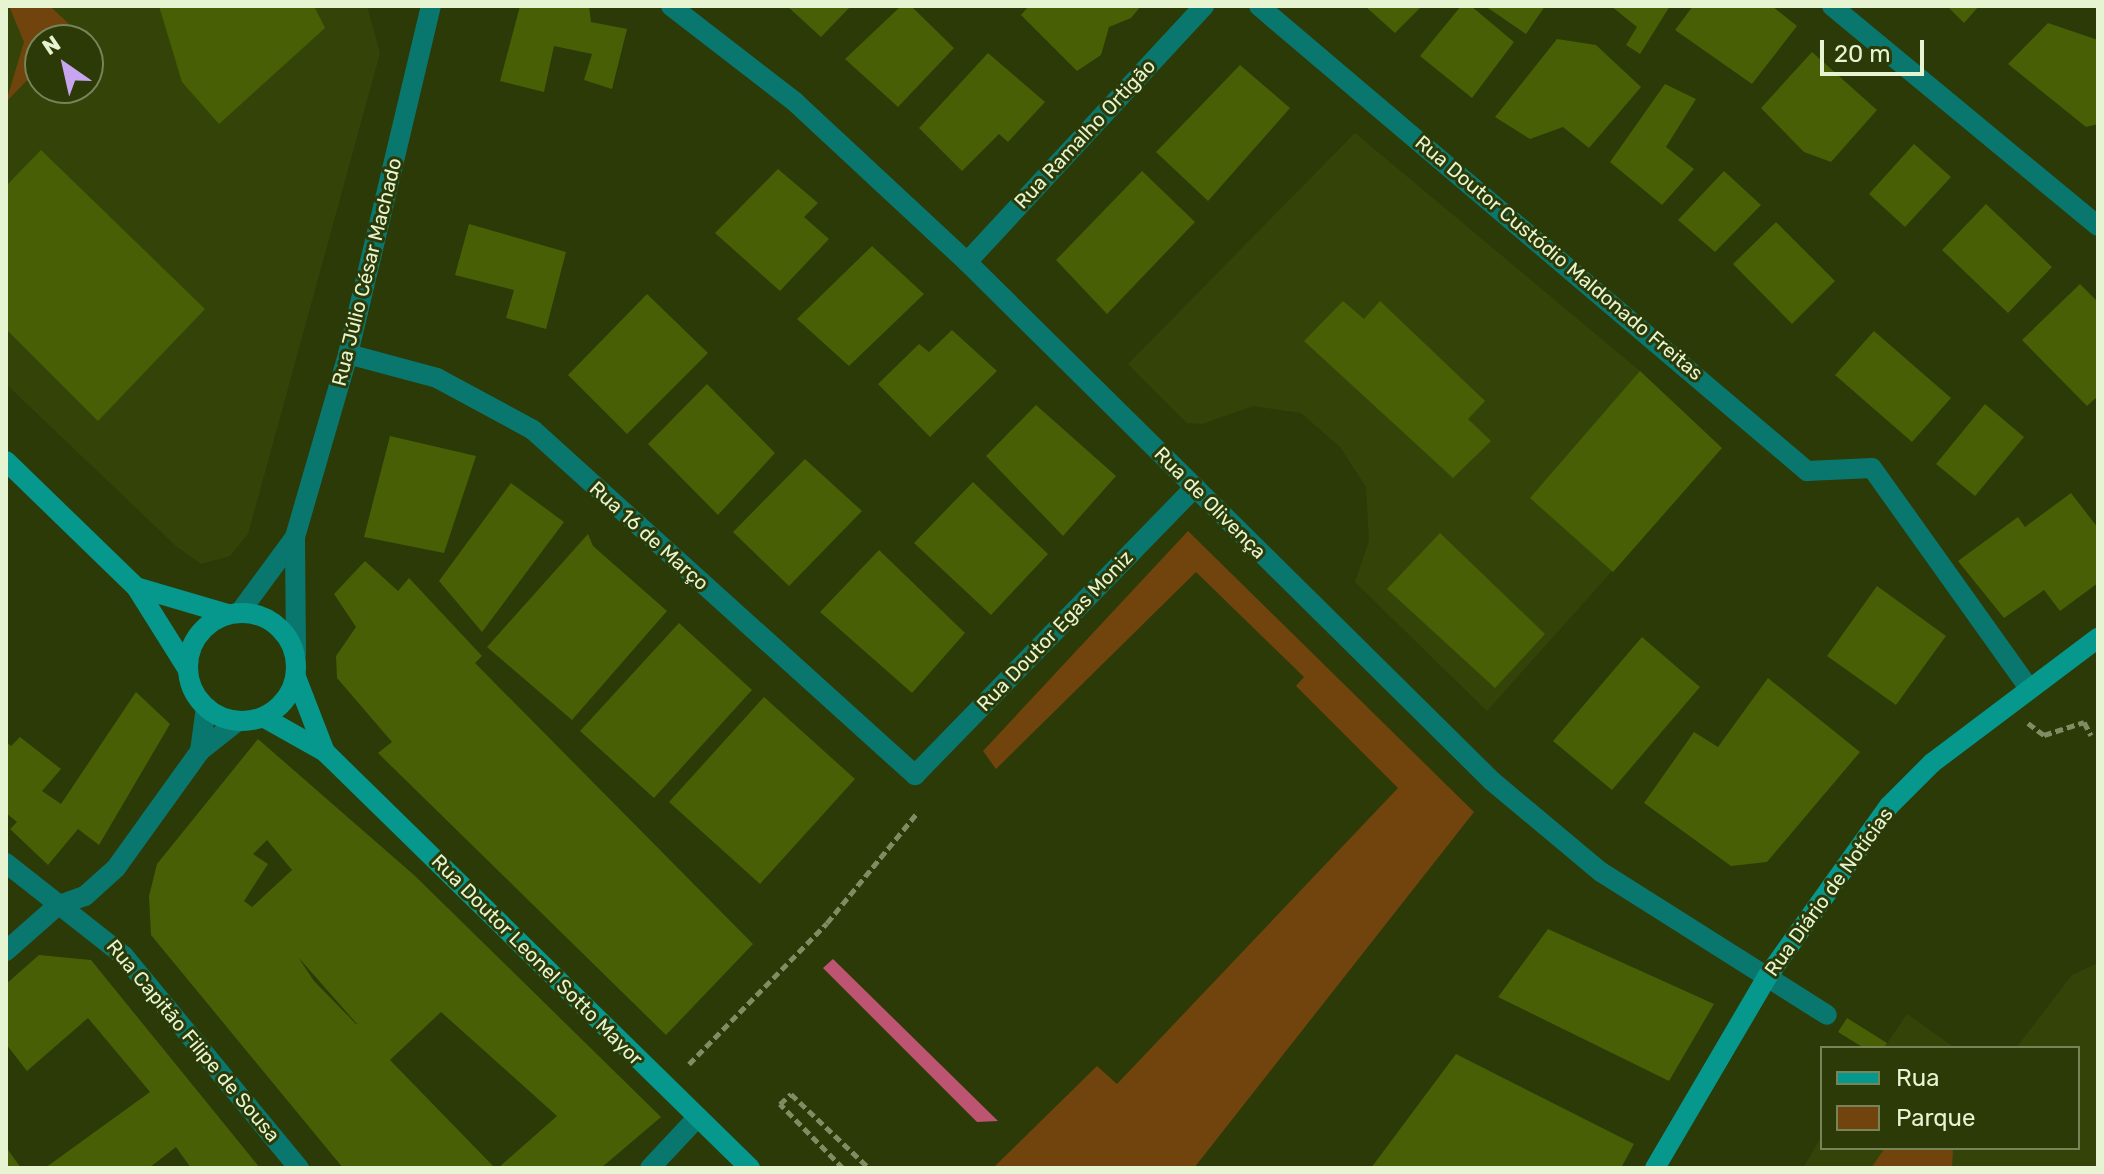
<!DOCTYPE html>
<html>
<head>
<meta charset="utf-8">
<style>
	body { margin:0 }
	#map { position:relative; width:2104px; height:1174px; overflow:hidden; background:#2b3a07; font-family:Rubik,sans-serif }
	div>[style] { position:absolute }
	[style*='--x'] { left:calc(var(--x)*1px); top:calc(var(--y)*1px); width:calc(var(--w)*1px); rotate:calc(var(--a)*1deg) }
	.built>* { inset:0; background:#344409 }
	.green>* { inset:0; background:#71440d }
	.water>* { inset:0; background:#bd5572 }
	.building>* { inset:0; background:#485f06 }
	.path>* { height:5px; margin-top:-2.5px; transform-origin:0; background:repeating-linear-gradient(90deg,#7f8d62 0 8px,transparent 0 12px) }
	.pedestrian>* { height:20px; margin:-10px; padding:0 10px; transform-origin:10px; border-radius:10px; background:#0a776e }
	.minor>* { height:20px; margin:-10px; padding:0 10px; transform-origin:10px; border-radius:10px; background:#0a776e }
	.tertiary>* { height:20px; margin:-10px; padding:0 10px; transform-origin:10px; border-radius:10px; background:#0a776e }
	.secondary>* { height:20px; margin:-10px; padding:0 10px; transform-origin:10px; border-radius:10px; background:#06988c }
	.secondary>.ring { margin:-10px; padding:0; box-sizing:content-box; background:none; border:20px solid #06988c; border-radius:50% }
	span { translate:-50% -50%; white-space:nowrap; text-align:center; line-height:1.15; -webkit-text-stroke:6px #2b3a07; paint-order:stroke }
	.street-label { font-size:20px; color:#e7f4d2 }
	.frame { position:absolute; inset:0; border:8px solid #e7f4d2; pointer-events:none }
	.legend { position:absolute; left:1820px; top:1046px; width:260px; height:104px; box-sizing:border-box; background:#2b3a07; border:2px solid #768458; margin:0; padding:10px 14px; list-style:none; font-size:24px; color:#e7f4d2 }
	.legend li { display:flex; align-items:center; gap:16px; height:40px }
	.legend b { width:40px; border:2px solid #768458 }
	.north { position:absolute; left:24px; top:24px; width:80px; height:80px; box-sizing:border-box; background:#2b3a07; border:2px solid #768458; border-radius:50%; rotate:326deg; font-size:22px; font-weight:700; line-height:32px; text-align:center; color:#e7f4d2 }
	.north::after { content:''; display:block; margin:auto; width:28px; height:36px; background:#c7a6ef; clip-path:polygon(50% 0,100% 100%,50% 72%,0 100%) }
	.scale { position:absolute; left:1820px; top:40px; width:104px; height:36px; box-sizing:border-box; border:4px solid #e7f4d2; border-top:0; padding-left:10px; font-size:24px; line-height:28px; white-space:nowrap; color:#e7f4d2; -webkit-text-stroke:6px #2b3a07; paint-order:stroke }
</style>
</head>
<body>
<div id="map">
	<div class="built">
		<i style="clip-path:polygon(evenodd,6px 6px,367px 6px,380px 53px,248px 534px,230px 556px,201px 564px,176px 546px,6px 384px,6px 6px,40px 40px,88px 40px,88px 88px,40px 88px,40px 40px)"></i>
		<i style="clip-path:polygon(1355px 133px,1640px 371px,1722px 448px,1487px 711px,1355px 582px,1369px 541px,1366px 487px,1340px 447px,1301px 413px,1253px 406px,1202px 424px,1187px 423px,1128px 364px)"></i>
		<i style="clip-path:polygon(2098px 963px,2098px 1168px,1803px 1168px,1822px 1136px,1822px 1148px,2078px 1148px,2078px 1048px,2016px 1048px,2072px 975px)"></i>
		<i style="clip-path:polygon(1907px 1014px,1955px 1048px,1884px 1048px)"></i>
	</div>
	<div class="green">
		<i style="clip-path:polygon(9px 6px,50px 6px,75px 30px,66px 40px,40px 40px,40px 67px,6px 102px,24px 42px)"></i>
		<i style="clip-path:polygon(1188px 531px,1474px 812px,1194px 1168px,993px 1168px,1097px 1066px,1117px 1084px,1398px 788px,1296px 686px,1304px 677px,1196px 572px,996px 769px,983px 751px)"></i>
		<i style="clip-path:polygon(1885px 1148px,1953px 1148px,1952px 1168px,1871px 1168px)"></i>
	</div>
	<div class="water">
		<i style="clip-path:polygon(833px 959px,998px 1121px,977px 1122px,823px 968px)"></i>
	</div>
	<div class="building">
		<i style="clip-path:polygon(159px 6px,314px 6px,325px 28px,219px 124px,182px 82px)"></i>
		<i style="clip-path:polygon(520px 6px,589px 6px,591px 22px,627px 29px,612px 89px,584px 80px,592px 54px,554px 46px,544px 92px,500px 81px)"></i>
		<i style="clip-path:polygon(787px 6px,851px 6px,821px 37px)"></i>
		<i style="clip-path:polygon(901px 6px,911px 6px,954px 48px,898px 107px,845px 59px)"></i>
		<i style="clip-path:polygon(1029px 6px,1141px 6px,1131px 18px,1109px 27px,1101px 55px,1077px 71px,1021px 15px)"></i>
		<i style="clip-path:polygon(1365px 6px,1422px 6px,1395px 33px)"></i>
		<i style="clip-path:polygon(1461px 6px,1471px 6px,1514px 42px,1472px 98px,1420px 56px)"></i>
		<i style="clip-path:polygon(1485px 6px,1545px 6px,1526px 34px)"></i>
		<i style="clip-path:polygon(1611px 6px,1670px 6px,1640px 54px,1626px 45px,1637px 27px)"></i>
		<i style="clip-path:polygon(1693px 6px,1772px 6px,1797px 26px,1752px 84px,1675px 30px)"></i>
		<i style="clip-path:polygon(1947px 6px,1979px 6px,1964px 23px)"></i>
		<i style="clip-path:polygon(2048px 23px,2098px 40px,2098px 124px,2086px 127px,2008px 64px)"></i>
		<i style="clip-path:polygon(1557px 39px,1596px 45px,1641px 87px,1589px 148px,1563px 127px,1530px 139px,1495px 117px)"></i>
		<i style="clip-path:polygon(1812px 52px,1877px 110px,1831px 162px,1804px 152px,1761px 108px)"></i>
		<i style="clip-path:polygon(988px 53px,1045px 102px,1008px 142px,999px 134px,962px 171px,919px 128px)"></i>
		<i style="clip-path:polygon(1240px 65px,1290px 108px,1208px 201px,1156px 152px)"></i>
		<i style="clip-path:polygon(1665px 84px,1696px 99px,1666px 147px,1694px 169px,1662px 205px,1610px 162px)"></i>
		<i style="clip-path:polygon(1914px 144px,1951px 177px,1905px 227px,1869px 194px)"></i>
		<i style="clip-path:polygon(41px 150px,205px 309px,98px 421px,6px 329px,6px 186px)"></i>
		<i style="clip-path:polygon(778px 169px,818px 203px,804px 217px,829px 239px,780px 291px,715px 233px)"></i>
		<i style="clip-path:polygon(1142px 171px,1195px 222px,1107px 314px,1056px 260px)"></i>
		<i style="clip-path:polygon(1724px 171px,1761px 205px,1715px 252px,1678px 220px)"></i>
		<i style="clip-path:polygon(1986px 204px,2052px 267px,2008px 313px,1942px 250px)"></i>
		<i style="clip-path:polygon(1776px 222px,1835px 281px,1792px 324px,1733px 264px)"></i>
		<i style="clip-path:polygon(469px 224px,566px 252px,546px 329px,506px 318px,514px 290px,455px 275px)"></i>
		<i style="clip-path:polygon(872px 246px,924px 294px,849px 366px,797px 319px)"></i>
		<i style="clip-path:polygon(2080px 284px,2098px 302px,2098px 396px,2087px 406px,2022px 340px)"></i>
		<i style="clip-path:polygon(647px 294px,708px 353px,627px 434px,568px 375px)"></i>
		<i style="clip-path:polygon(1343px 301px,1364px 319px,1380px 301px,1485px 401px,1468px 419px,1491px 441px,1453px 478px,1304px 341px)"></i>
		<i style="clip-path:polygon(952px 330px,997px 371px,930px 437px,878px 384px,919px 344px,929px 352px)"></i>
		<i style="clip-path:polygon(1874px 331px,1951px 398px,1912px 442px,1835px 375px)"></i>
		<i style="clip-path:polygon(1640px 371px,1722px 448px,1613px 572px,1530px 498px)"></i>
		<i style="clip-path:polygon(707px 384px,775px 453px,718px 515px,648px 444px)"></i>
		<i style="clip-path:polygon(1985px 404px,2024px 437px,1975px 496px,1936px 464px)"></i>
		<i style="clip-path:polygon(1036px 405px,1116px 476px,1063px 536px,986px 456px)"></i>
		<i style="clip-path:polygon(390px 436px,476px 456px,444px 553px,364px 537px)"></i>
		<i style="clip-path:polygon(805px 459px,862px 511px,789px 586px,733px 532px)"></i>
		<i style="clip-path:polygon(973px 482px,1048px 554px,991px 615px,914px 543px)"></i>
		<i style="clip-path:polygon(511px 483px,564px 522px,482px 632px,439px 581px)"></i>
		<i style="clip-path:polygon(2071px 493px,2098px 528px,2098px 583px,2060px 611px,2044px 590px,2004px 618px,1958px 561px,2018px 517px,2025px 527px)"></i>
		<i style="clip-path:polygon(1440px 533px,1545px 634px,1495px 688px,1387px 589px)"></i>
		<i style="clip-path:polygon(588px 534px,593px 546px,667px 611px,572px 720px,487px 647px)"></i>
		<i style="clip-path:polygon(879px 550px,965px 633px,912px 693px,820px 612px)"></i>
		<i style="clip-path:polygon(365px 561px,398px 591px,409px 578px,482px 656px,475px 663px,753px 944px,666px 1035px,378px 753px,392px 742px,337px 678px,336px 656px,356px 627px,334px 594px)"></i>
		<i style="clip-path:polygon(1877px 586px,1946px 636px,1896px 705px,1827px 656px)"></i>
		<i style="clip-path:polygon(679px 623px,752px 690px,654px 798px,580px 731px)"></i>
		<i style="clip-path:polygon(1642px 637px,1700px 687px,1612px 790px,1553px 741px)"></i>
		<i style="clip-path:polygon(1768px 678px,1860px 752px,1767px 862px,1731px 866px,1644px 803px,1694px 732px,1718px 747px)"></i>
		<i style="clip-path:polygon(136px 692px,170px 724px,99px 845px,78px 829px,48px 865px,10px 829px,17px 822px,6px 813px,6px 742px,11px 746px,20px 737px,61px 769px,42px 791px,61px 804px)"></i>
		<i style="clip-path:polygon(764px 697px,855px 779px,760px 884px,669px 802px)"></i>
		<i style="clip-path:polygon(evenodd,258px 739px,414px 875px,661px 1117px,601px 1168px,498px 1168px,557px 1116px,441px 1012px,390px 1060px,495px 1168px,343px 1168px,151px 935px,149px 896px,157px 864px,258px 739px,267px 840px,292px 870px,252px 907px,244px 901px,268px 864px,253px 854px,267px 840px,258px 739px,298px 957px,357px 1024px,356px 1024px,314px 981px,298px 957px)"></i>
		<i style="clip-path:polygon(1548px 929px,1714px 1004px,1669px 1081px,1498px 997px)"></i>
		<i style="clip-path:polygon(39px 955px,91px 960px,260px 1168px,191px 1168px,176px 1147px,149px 1168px,45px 1168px,150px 1092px,88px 1018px,27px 1071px,6px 1044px,6px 984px)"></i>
		<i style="clip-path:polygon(1847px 1018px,1887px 1043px,1884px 1048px,1864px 1048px,1838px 1032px)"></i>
		<i style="clip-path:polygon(1456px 1054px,1634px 1144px,1621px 1168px,1371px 1168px)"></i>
		<i style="clip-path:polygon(6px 1147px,21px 1168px,6px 1168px)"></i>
	</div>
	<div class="path">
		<i style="--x:2028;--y:723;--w:20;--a:37"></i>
		<i style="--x:2044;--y:735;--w:42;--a:-18"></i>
		<i style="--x:2084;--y:722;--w:15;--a:62"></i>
		<i style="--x:689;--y:1064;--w:197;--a:-45.6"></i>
		<i style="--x:827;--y:923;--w:144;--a:-50.7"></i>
		<i style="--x:843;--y:1168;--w:90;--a:-134.5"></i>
		<i style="--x:780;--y:1104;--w:15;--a:-42"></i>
		<i style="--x:791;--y:1094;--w:108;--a:43.5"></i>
	</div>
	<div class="pedestrian">
		<i style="--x:1872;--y:468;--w:269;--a:54.5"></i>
	</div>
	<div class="minor">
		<i style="--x:671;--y:6;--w:157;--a:37.7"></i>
		<i style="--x:795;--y:102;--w:235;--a:42.9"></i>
		<i style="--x:967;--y:262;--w:738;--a:44.67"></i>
		<i style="--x:1492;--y:781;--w:142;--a:39.9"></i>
		<i style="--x:1601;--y:872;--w:267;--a:32.3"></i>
		<i style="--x:1259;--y:6;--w:719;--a:40.32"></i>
		<i style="--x:1807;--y:471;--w:65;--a:-2.6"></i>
		<i style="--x:1832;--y:6;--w:345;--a:39.6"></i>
		<i style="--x:967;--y:262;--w:349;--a:-47.2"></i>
		<i style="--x:348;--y:354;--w:92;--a:15.1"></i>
		<i style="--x:437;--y:378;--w:109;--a:28.4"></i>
		<i style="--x:533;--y:430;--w:515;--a:42.09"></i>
		<i style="--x:915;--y:775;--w:402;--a:-45.8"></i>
		<i style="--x:200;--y:751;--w:44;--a:-82.2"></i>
		<i style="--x:6;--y:863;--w:150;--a:38.2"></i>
		<i style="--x:124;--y:956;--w:275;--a:50.5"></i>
		<i style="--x:6;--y:951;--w:68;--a:-41.4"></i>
		<i style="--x:57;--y:906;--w:30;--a:-20"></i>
		<i style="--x:85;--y:896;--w:42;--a:-42.1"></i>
		<i style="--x:116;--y:868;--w:144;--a:-54.3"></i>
		<i style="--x:200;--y:751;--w:48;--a:-38.3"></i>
		<i style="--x:650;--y:1168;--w:69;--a:-46.8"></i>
	</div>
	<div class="tertiary">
		<i style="--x:240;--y:612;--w:93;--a:-53.7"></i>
		<i style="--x:296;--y:654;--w:117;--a:-90.5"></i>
		<i style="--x:295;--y:537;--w:191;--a:-73.8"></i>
		<i style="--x:348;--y:354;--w:358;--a:-76.6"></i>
	</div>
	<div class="secondary">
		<i style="--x:6;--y:461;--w:181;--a:44.1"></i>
		<i style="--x:136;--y:587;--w:98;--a:57.9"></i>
		<i style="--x:136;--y:587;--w:96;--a:16.4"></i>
		<i class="ring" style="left:188px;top:613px;width:88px;height:88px"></i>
		<i style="--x:296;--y:677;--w:80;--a:68.9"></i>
		<i style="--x:263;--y:717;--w:71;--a:29.4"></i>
		<i style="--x:325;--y:752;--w:595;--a:44.39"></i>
		<i style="--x:1655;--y:1168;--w:221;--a:-59.6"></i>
		<i style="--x:1767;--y:977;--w:210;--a:-54.5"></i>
		<i style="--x:1889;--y:806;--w:61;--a:-45"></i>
		<i style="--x:1932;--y:763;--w:208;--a:-37"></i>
	</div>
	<div class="street-label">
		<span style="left:1085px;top:134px;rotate:-47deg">Rua Ramalho Ortigão</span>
		<span style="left:1559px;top:258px;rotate:40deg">Rua Doutor Custódio Maldonado Freitas</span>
		<span style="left:367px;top:272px;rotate:-76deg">Rua Júlio César Machado</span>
		<span style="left:1210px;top:503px;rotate:45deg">Rua de Olivença</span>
		<span style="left:649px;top:536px;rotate:42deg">Rua 16 de Março</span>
		<span style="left:1055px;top:631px;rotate:-46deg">Rua Doutor Egas Moniz</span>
		<span style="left:1829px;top:892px;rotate:-54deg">Rua Diário de Notícias</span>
		<span style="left:537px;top:960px;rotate:45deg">Rua Doutor Leonel Sotto Mayor</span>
		<span style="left:193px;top:1041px;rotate:50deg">Rua Capitão Filipe de Sousa</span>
	</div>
	<div class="frame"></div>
	<ul class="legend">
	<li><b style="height:10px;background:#06988c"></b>Rua</li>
	<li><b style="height:22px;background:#71440d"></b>Parque</li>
	</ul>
	<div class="north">N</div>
	<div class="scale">20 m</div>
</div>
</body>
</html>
